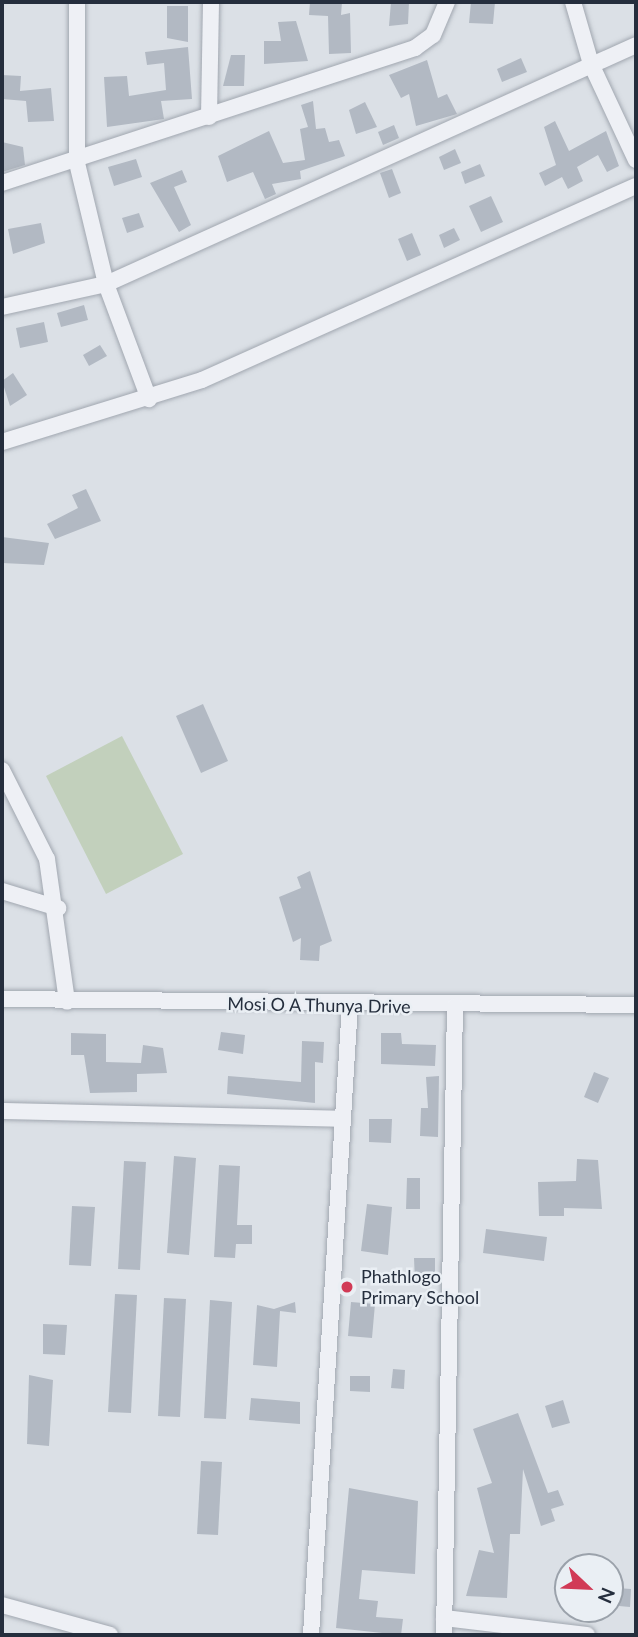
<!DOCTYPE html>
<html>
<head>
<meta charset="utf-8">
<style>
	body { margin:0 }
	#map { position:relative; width:638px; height:1637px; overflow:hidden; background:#dbe0e6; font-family:Lato,sans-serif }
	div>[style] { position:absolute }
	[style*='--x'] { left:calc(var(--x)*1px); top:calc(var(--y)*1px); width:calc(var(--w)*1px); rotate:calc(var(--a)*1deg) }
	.green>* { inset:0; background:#c2d0bc }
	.building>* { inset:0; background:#b2b9c3 }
	.roads { filter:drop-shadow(0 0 2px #a1a7b0) drop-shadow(0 0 2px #a1a7b0) }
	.minor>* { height:16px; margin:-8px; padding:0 8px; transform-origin:8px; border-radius:8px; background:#eef0f5 }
	.dots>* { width:19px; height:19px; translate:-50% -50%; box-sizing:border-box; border:4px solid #eaeff4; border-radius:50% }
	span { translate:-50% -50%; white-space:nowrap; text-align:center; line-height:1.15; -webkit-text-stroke:5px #eaeff4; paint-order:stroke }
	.street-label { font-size:18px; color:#252e3d }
	.poi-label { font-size:18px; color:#252e3d }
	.left { translate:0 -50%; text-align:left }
	.frame { position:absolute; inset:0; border:4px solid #252e3d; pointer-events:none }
	.north { position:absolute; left:554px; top:1553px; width:70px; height:70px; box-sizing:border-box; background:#eaeff4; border:2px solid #9ba2ab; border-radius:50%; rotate:113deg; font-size:19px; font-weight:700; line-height:28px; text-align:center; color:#252e3d }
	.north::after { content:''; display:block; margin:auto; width:24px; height:32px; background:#d13a56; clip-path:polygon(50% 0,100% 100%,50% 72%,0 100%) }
</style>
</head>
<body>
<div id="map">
	<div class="green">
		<i style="clip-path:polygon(122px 736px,183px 854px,106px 894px,46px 776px)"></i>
	</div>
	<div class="building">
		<i style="clip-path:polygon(310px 2px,342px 2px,341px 15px,350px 13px,351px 53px,329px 54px,328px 16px,309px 15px)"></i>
		<i style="clip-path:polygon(391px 2px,409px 2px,408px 24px,389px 26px)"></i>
		<i style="clip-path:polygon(471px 2px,495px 2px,493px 24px,469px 23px)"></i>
		<i style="clip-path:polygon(167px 6px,188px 6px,188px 42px,167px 38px)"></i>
		<i style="clip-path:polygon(296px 21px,308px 61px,264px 64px,264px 41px,281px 41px,278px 22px)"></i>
		<i style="clip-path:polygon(188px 47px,192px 99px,161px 101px,164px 119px,107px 127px,104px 77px,127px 76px,129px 96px,166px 90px,164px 63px,147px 65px,145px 52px)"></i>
		<i style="clip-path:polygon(231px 55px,245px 55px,244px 86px,223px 86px)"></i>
		<i style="clip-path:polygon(521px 58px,527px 72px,502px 82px,497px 69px)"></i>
		<i style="clip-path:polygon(427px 60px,438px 98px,447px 94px,457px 114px,416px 126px,409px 94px,401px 98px,389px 75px)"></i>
		<i style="clip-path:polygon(2px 75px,21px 76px,20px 91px,51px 88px,54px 121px,28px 122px,26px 101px,2px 99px)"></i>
		<i style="clip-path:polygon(313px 101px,316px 129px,325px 128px,329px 142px,339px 140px,345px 156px,300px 171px,301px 179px,272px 184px,276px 194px,265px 199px,253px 172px,227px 182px,218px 156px,269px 131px,283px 163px,305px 160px,300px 129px,308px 127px,301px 105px)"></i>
		<i style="clip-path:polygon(365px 102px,377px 127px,356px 134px,349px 110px)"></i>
		<i style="clip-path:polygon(555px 121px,569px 151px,606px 131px,619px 166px,607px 172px,598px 155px,577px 167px,583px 181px,568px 189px,562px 177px,545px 186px,539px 173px,556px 165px,544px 127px)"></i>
		<i style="clip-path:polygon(394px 125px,399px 138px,383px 145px,378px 132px)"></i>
		<i style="clip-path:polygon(2px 142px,23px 147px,25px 165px,2px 172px)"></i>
		<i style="clip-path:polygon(455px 149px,461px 163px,444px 170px,439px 157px)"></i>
		<i style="clip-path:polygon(136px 159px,142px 177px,114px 186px,108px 167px)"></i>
		<i style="clip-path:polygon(480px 164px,485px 176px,465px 184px,461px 172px)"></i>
		<i style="clip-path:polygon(392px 169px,401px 193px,389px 198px,380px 173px)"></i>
		<i style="clip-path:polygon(182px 170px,187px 182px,174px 187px,191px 225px,179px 232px,150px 183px)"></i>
		<i style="clip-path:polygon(491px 196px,503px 222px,481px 232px,469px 206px)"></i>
		<i style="clip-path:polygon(139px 213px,144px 227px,127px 233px,122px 218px)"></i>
		<i style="clip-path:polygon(41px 223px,45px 243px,13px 254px,8px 229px)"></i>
		<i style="clip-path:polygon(454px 228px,460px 240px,444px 248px,439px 235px)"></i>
		<i style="clip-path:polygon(412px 233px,421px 255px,407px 261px,398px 239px)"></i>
		<i style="clip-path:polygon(84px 305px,88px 320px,61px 327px,57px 313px)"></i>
		<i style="clip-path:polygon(44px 322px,48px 342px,20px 348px,16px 328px)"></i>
		<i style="clip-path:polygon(100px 345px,107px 356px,89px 366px,83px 355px)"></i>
		<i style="clip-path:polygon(13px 373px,27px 395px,10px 406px,2px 381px)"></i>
		<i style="clip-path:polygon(86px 489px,101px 521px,55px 539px,47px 524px,78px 508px,72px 495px)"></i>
		<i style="clip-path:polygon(2px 537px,49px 543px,44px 565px,2px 563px)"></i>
		<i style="clip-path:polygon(203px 704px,228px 761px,201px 773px,176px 716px)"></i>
		<i style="clip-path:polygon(310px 871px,332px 941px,320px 946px,319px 961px,300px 960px,301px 938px,293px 942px,279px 897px,301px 888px,297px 877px)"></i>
		<i style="clip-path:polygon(221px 1032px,245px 1035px,243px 1054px,218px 1050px)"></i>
		<i style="clip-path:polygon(71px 1033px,106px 1034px,106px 1062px,141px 1063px,143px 1045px,163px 1048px,167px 1073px,137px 1074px,137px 1092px,90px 1093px,84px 1055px,71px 1055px)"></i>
		<i style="clip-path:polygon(381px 1033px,401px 1033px,402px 1044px,436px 1045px,435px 1066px,381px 1064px)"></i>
		<i style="clip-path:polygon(302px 1041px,324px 1042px,323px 1063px,315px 1062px,315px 1103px,227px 1094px,228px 1076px,301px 1082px)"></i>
		<i style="clip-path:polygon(594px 1072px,609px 1078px,598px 1103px,584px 1097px)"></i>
		<i style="clip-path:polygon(439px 1076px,438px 1137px,420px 1136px,421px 1108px,428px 1108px,426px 1077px)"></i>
		<i style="clip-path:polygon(369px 1119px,392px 1119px,391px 1143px,369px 1142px)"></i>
		<i style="clip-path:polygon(174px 1156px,196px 1158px,189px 1255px,167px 1253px)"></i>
		<i style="clip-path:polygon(577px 1159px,598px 1160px,602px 1209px,564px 1208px,564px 1216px,539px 1216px,538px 1182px,576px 1181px)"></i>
		<i style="clip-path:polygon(124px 1161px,146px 1162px,140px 1270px,118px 1269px)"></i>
		<i style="clip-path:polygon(219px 1165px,240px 1166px,237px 1225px,252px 1225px,252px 1244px,236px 1244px,235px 1258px,214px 1257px)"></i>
		<i style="clip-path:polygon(407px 1178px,420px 1178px,420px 1209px,406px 1209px)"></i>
		<i style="clip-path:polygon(367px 1204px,392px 1207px,388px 1255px,361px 1251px)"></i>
		<i style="clip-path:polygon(72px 1206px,95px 1207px,91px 1266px,69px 1265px)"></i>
		<i style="clip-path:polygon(486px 1229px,547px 1237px,544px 1261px,483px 1253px)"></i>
		<i style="clip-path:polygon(414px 1258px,435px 1258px,435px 1281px,415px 1282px)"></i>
		<i style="clip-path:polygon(115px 1294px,137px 1295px,131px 1413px,108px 1412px)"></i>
		<i style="clip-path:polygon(164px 1298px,186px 1299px,180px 1417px,158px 1416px)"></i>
		<i style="clip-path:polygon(210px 1300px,232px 1302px,226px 1419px,204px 1418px)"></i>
		<i style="clip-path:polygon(295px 1302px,296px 1313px,280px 1311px,277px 1367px,253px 1365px,257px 1305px,274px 1309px)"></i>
		<i style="clip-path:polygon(351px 1302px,375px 1304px,372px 1338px,348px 1336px)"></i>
		<i style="clip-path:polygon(43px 1324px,67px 1325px,65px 1355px,43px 1354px)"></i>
		<i style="clip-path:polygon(393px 1369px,405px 1370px,404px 1389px,391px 1388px)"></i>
		<i style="clip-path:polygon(29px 1375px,53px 1380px,49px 1446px,27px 1444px)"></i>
		<i style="clip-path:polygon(350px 1376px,370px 1376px,370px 1392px,350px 1391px)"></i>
		<i style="clip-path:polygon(251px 1398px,300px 1402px,300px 1424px,249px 1420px)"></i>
		<i style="clip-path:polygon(563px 1400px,570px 1423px,552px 1428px,545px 1406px)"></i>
		<i style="clip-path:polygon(518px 1413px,548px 1493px,558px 1490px,564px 1505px,551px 1509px,555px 1521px,541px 1526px,523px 1469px,520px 1534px,510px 1534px,507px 1598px,466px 1596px,479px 1550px,494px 1553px,477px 1488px,492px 1483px,473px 1429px)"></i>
		<i style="clip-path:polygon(201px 1461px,222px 1462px,218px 1535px,197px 1534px)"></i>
		<i style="clip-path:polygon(349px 1488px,418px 1501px,415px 1574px,362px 1570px,359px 1599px,378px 1601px,376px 1617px,403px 1619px,401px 1635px,336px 1628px)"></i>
		<i style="clip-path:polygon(617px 1588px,631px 1589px,630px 1607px,619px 1606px)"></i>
	</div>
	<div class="roads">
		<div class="minor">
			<i style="--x:77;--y:2;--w:161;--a:90"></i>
			<i style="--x:77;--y:163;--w:124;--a:76.5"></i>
			<i style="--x:106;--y:284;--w:123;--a:69.5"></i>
			<i style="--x:573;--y:2;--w:65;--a:73.8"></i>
			<i style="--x:591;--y:64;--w:106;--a:64.9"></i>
			<i style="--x:209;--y:117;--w:115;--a:-89"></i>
			<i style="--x:2;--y:183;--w:435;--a:-18.1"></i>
			<i style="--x:415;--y:48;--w:22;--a:-36"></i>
			<i style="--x:433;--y:35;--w:36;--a:-67"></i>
			<i style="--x:2;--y:307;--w:107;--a:-12.5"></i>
			<i style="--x:106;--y:284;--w:581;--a:-24.27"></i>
			<i style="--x:2;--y:442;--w:209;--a:-17.2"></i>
			<i style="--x:202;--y:380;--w:475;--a:-24.1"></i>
			<i style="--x:2;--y:770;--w:100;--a:63.2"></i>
			<i style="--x:47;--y:859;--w:144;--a:82"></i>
			<i style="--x:2;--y:891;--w:59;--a:16.9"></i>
			<i style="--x:2;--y:999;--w:634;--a:0.54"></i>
			<i style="--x:2;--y:1111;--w:341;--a:1.3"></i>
			<i style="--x:2;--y:1605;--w:112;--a:15.5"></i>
			<i style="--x:444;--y:1618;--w:144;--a:6.8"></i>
			<i style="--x:311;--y:1635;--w:631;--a:-86.46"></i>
			<i style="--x:444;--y:1635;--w:629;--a:-89"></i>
		</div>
	</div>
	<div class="dots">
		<i style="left:347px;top:1287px;background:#d13a56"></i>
	</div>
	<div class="street-label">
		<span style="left:319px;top:1005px;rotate:1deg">Mosi O A Thunya Drive</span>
	</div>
	<div class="poi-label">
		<span class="left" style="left:361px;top:1287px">Phathlogo<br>Primary School</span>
	</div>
	<div class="frame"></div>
	<div class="north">N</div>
</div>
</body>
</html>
